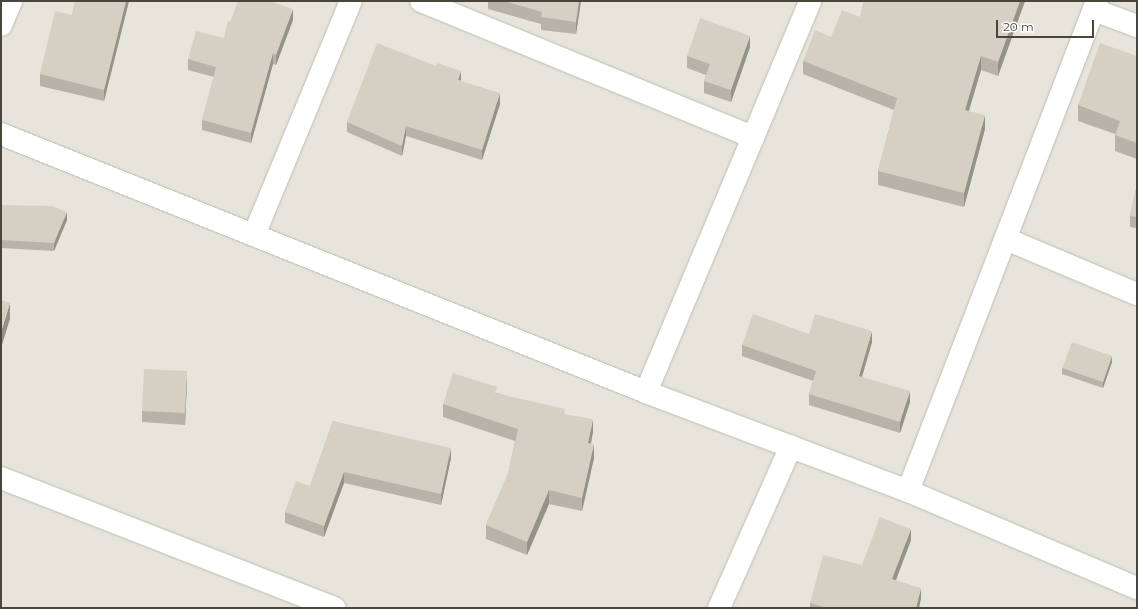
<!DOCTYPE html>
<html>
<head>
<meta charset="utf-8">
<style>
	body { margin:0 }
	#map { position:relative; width:1138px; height:609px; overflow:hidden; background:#f4f3ec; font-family:Montserrat,sans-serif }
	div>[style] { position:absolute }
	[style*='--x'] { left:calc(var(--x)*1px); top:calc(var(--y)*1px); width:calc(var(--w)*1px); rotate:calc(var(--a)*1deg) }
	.residential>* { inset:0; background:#e7e5db }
	.roads { filter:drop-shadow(0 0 1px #bfbcaf) drop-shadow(0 0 1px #bfbcaf) }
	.minor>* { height:22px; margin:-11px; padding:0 11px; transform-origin:11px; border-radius:11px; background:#fff }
	.wall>* { inset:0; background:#b7b3a8 }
	.shaded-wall>* { inset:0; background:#959288 }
	.building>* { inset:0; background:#d5d0c3 }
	span { translate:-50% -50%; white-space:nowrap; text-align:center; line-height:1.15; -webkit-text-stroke:3.5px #fff; paint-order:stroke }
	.frame { position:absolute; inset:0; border:2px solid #48453a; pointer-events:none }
	.scale { position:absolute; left:996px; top:20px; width:98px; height:18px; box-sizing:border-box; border:2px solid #48453a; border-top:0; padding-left:5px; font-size:12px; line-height:14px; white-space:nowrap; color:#48453a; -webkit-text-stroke:3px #fff; paint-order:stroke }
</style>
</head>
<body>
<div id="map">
	<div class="residential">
		<i style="clip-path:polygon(1px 1px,1137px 1px,1137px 608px,1px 608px)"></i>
	</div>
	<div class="roads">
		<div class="minor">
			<i style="--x:421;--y:1;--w:359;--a:22.3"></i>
			<i style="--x:1094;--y:10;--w:46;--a:20.4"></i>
			<i style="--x:1;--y:25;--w:26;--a:-67"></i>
			<i style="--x:1;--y:134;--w:695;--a:21.8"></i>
			<i style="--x:646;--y:392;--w:280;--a:20.7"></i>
			<i style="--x:908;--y:491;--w:249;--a:23"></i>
			<i style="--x:254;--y:235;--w:253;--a:-67.5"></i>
			<i style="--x:1006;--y:239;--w:142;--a:22.8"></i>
			<i style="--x:646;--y:392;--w:424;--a:-67.2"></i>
			<i style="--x:1;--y:478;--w:358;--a:21.3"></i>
			<i style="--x:908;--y:491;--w:525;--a:-68.91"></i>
			<i style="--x:719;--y:608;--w:177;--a:-66"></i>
		</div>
	</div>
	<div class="wall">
		<i style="clip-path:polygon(75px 1px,129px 1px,104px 101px,40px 86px,40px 74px,72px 15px)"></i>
		<i style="clip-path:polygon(488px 1px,581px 1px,576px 34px,541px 30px,541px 24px,488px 9px)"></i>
		<i style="clip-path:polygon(864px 1px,1025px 1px,998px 76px,981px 70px,969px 111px,985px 129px,964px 207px,878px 185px,878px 171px,894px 110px,803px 74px,803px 61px,831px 37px,860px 17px)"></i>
		<i style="clip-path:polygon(293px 20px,276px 65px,273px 64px,251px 143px,202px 130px,202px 120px,214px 77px,188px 70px,188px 59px,224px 38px)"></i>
		<i style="clip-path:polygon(750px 47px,731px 102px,704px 93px,704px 81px,706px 75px,687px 68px,687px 56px)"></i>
		<i style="clip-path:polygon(1137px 56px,1137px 159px,1115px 151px,1115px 134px,1078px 121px,1078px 105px)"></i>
		<i style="clip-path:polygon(461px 81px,500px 104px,482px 160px,406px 136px,402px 156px,347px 132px,347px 122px)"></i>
		<i style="clip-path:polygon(1137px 184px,1137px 228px,1130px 227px,1130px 216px)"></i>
		<i style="clip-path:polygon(1px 205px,67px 220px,54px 251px,1px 248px)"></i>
		<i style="clip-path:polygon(809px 334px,872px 342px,862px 377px,910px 402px,900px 433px,809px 405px,809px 394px,813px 381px,742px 356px,742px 345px)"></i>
		<i style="clip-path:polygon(1112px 362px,1103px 388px,1062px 374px,1062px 368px)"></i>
		<i style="clip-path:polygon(187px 382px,185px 425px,142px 422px,142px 411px)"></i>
		<i style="clip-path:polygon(497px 393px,565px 414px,593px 432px,591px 444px,594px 458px,582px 511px,549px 504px,527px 555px,486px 539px,486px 525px,508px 474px,515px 441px,443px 417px,443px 404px)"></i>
		<i style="clip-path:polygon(333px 421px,451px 458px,441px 505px,344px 483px,324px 537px,285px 523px,285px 512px,310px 486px)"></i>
		<i style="clip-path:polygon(911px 540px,896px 580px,921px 598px,919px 608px,810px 608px,810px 603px,862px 565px)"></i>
	</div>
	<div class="shaded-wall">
		<i style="clip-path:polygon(126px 1px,129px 1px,104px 101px,104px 90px)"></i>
		<i style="clip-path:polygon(579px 1px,581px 1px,576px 34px,576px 22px)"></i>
		<i style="clip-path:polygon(1020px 1px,1025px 1px,998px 76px,998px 62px)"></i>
		<i style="clip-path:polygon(293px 9px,293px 20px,276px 65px,276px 55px)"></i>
		<i style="clip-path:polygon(750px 36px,750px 47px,731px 102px,731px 90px)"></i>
		<i style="clip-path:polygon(273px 53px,273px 64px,251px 143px,251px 133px)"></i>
		<i style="clip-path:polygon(981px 56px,981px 70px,965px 123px,965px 110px)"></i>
		<i style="clip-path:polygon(461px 71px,461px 81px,458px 80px)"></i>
		<i style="clip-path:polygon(500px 93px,500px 104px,482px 160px,482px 150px)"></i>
		<i style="clip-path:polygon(985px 115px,985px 129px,964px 207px,964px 193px)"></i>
		<i style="clip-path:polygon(406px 126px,406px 136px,402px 156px,402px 146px)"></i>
		<i style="clip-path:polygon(67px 212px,67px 220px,54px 251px,54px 243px)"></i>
		<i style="clip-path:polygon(10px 303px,10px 319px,1px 348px,1px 332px)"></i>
		<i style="clip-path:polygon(872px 331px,872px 342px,859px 387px,859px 376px)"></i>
		<i style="clip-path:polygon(1112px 356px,1112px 362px,1103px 388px,1103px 382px)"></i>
		<i style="clip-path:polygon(187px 371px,187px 382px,185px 425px,185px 413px)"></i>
		<i style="clip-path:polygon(910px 391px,910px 402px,900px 433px,900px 422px)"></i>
		<i style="clip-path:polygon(593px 419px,593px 432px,588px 457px,588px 443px)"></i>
		<i style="clip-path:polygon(594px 444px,594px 458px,582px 511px,582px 498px)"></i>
		<i style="clip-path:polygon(451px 448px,451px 458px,441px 505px,441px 494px)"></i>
		<i style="clip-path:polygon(344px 472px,344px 483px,324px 537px,324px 526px)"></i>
		<i style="clip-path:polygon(549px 490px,549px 504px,527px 555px,527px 542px)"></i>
		<i style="clip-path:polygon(911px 529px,911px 540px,892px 590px,892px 579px)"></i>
		<i style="clip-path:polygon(921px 588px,921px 598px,919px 608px,916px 608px)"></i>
	</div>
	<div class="building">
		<i style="clip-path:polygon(75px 1px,126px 1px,104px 90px,40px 74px,55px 11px,72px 15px)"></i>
		<i style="clip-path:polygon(238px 1px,270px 1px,293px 9px,276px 55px,273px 53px,251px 133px,202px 120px,216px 67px,188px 59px,196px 31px,224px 38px,228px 21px,230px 22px)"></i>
		<i style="clip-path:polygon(504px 1px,579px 1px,576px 22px,541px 17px,542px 12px)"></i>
		<i style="clip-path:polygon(864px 1px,1020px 1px,998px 62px,981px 56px,965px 110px,985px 115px,964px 193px,878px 171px,897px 98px,803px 61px,815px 30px,831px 37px,842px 10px,860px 17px)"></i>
		<i style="clip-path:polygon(700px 18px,750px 36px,731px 90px,704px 81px,710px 64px,687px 56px)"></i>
		<i style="clip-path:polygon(377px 43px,436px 66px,437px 63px,461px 71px,458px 80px,500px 93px,482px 150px,406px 126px,402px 146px,347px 122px)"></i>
		<i style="clip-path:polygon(1100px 43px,1137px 56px,1137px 143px,1115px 135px,1120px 121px,1078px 105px)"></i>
		<i style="clip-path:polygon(1137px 184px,1137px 217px,1130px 216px)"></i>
		<i style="clip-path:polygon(1px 205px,52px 206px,67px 212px,54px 243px,1px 240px)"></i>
		<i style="clip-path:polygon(1px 300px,10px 303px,1px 332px)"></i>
		<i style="clip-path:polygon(753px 314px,809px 334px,815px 314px,872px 331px,859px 376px,910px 391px,900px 422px,809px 394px,816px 371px,742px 345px)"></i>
		<i style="clip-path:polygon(1072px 342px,1112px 356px,1103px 382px,1062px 368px)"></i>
		<i style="clip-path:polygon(144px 369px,187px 371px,185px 413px,142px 411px)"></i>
		<i style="clip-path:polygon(453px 373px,497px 387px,495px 393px,565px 409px,564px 414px,593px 419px,588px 443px,594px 444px,582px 498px,549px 490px,527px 542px,486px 525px,508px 474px,518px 429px,443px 404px)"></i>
		<i style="clip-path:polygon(333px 421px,451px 448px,441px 494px,344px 472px,324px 526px,285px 512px,296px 481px,310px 486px)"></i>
		<i style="clip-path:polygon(880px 517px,911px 529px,892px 579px,921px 588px,916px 608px,827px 608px,810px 603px,823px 555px,862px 565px)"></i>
	</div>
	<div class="frame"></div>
	<div class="scale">20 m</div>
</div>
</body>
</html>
